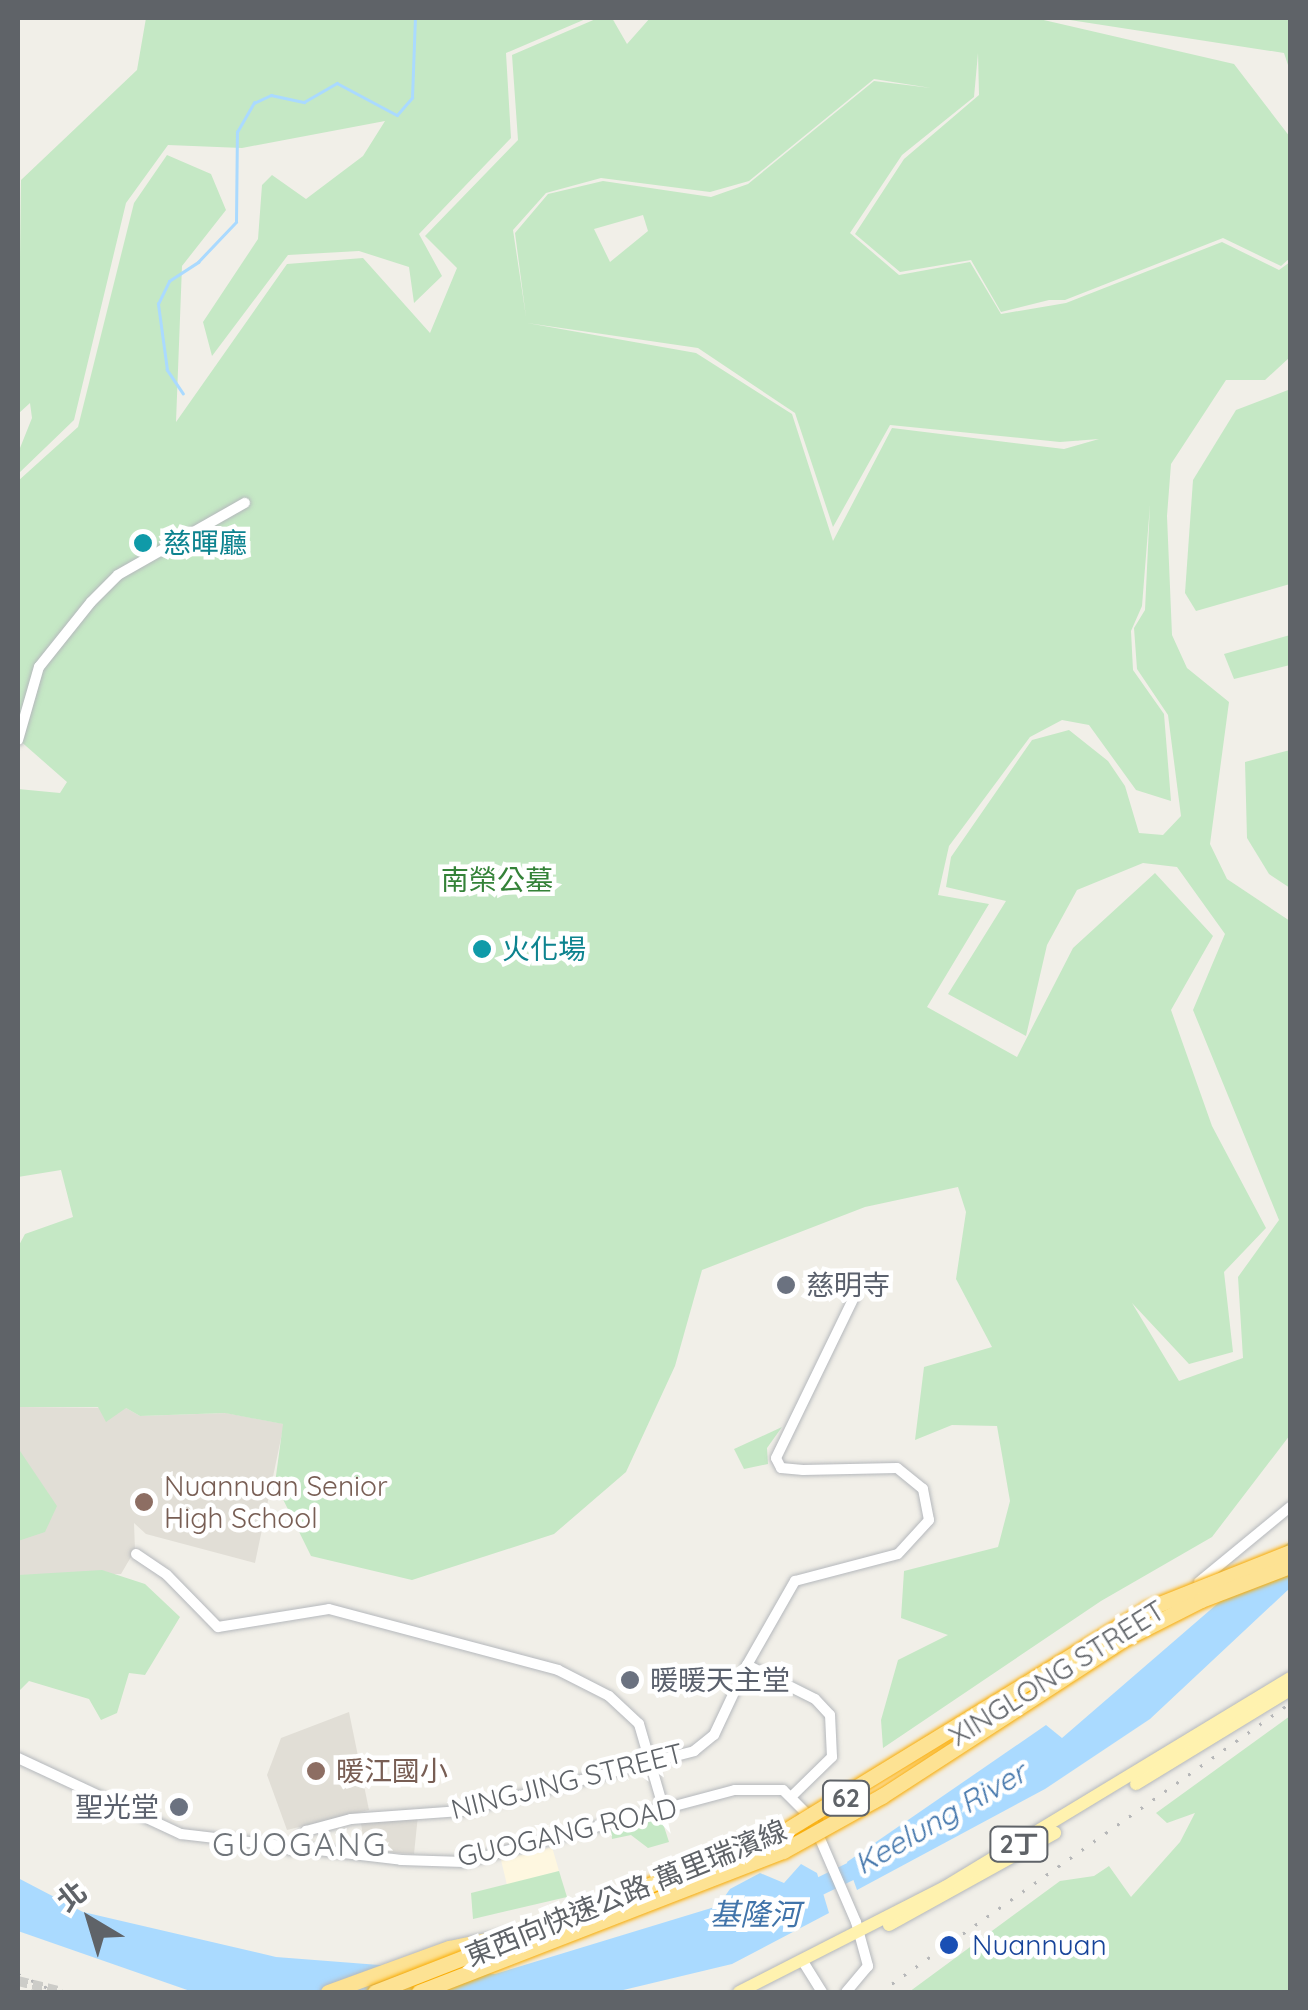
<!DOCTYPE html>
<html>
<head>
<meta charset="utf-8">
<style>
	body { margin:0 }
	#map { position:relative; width:1308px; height:2010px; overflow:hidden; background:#f1efe8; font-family:Quicksand,"Noto Sans TC",sans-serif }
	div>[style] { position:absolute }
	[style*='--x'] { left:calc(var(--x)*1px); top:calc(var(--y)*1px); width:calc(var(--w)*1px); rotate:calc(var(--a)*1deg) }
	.commercial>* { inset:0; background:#fef7e0 }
	.education>* { inset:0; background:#e1ded6 }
	.green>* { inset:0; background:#c5e8c5 }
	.water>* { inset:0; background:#aadaff }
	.stream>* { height:2.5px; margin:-1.25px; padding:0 1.25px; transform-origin:1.25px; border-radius:1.25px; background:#aadaff }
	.river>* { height:18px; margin:-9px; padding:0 9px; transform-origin:9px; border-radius:9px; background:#aadaff }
	.minor-tunnel>* { height:10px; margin-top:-5px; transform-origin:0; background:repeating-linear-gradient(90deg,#ccccc8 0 10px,transparent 0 15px) }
	.roads { filter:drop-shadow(0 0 2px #b5b8bc) drop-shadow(0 0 2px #b5b8bc) }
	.minor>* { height:10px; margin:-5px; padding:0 5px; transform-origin:5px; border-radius:5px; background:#fff }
	.major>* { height:12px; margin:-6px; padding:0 6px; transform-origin:6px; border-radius:6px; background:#fff2af }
	.highway>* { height:15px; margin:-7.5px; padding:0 7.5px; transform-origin:7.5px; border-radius:7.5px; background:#fde293 }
	.rail>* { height:2.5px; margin-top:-1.25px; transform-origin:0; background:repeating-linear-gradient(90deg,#b6b7b8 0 2.5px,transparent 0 14.5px) }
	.bridges { filter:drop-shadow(0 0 2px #f9ab00) drop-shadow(0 0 2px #f9ab00) }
	.highway-bridge>* { height:15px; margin:-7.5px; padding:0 7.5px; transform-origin:7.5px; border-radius:7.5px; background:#fde293 }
	.dots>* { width:28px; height:28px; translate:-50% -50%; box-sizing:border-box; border:5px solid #fff; border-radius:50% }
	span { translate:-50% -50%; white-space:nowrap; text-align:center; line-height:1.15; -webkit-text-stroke:9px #fff; paint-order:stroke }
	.shield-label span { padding:2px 8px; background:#fff; border:2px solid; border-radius:8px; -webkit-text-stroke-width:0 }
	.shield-label { font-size:25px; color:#5f6368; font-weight:700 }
	.culture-label { font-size:28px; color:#0d838f }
	.left { translate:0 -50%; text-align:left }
	.park-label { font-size:28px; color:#348238 }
	.worship-label { font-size:28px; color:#5b616d }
	.right { translate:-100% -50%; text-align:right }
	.education-label { font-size:28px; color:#785e54 }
	.street-label { font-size:28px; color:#5f6368 }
	.transit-label { font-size:28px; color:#164399 }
	.water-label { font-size:30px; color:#4174aa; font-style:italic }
	.quarter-label { font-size:32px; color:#70757a; letter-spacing:2.5px }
	.frame { position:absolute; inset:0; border:20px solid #5f6368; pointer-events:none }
	.north { position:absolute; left:40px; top:1870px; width:100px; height:100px; -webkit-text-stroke:8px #fff; paint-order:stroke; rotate:322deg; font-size:28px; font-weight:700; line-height:40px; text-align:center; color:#5f6368 }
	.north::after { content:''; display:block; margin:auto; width:35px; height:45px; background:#5f6368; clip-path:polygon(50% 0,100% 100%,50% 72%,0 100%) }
</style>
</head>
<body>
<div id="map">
	<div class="commercial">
		<i style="clip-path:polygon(552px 1847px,559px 1871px,507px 1885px,501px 1860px)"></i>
	</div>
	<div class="education">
		<i style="clip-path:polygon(18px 1407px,126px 1408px,140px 1416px,226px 1413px,284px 1424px,255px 1563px,146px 1534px,134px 1523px,135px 1550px,121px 1574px,18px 1575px)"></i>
		<i style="clip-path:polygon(349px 1712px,369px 1810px,287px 1830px,267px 1775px,281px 1738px)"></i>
		<i style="clip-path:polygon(418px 1815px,414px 1854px,365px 1851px,361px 1823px)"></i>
	</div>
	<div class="green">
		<i style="clip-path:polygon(146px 18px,588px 18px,506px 53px,511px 138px,419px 234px,442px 276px,414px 303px,409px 267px,359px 251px,288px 255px,212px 356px,203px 322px,258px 239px,262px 185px,272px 175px,306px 199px,363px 156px,385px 121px,242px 148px,168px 145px,126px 203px,74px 420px,18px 474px,18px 453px,32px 418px,30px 403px,18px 414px,21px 180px,137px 70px)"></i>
		<i style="clip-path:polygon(evenodd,598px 18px,612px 18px,627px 44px,650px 18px,1035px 18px,1234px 64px,1290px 137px,1290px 258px,1281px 266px,1223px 238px,1065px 300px,1049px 300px,1001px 312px,971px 260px,900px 272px,855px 234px,904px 159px,979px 95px,978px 53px,974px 97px,902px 155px,850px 233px,899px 275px,970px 262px,1001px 314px,1066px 303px,1222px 242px,1279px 270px,1290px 262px,1290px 357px,1265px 380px,1226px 380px,1171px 464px,1167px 516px,1172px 635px,1187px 668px,1229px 702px,1210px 844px,1227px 879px,1290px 921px,1290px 1435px,1212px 1537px,1101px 1601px,883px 1748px,881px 1720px,898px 1660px,948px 1635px,901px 1618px,904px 1571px,998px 1547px,1010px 1501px,997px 1426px,952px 1425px,915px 1440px,924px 1367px,992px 1347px,956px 1279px,966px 1212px,958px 1187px,865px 1207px,702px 1270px,675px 1366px,626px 1472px,554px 1534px,412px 1580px,311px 1556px,275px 1483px,283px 1424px,225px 1413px,140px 1416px,126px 1408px,106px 1422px,98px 1407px,18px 1407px,18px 1247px,25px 1234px,73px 1217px,61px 1170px,18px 1177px,18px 789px,60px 793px,67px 782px,18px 739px,18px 481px,78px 427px,134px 203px,167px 155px,211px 174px,226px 210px,182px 266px,176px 422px,287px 264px,363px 258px,430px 333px,457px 268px,425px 236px,518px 140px,512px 55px,598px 18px,874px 79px,931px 88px,874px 81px,748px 184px,711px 197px,603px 181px,548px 194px,515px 233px,526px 317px,513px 230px,546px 193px,601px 178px,710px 192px,749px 181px,874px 79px,598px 18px,643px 215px,648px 231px,610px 262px,594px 229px,643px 215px,598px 18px,527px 323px,698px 348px,795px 413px,833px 527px,890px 425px,1060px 442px,1099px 439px,1064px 449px,892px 428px,833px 541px,792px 414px,696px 353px,527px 323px,598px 18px,1150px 505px,1145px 610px,1134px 628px,1137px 669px,1168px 715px,1181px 816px,1163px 835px,1139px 833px,1125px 786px,1108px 761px,1069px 730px,1032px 740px,951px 857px,946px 887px,1006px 901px,948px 994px,1026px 1036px,1047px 945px,1077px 890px,1143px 863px,1177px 867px,1225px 934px,1193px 1010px,1279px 1220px,1238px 1277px,1243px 1358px,1179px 1381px,1132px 1303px,1189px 1364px,1233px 1352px,1224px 1272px,1266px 1228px,1212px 1126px,1171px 1010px,1213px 936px,1155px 873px,1073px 948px,1017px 1057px,927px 1007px,989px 904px,938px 895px,949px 846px,1030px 737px,1062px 720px,1089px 725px,1136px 790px,1171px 801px,1164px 714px,1133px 670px,1131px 631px,1142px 606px,1150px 505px)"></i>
		<i style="clip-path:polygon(1057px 18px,1290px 18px,1290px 71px,1284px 53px)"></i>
		<i style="clip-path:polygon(1288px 390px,1290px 584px,1196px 611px,1185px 593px,1193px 480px,1236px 410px)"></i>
		<i style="clip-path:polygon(1290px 635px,1290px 665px,1234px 679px,1224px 654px)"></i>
		<i style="clip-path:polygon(1290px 750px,1290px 888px,1269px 874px,1247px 838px,1245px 762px)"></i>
		<i style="clip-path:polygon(782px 1427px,767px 1448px,768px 1464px,744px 1469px,734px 1449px)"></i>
		<i style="clip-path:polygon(18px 1448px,57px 1506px,45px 1532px,18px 1541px)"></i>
		<i style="clip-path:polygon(102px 1570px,145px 1584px,180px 1617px,145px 1675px,129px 1673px,117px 1713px,101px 1720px,89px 1699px,29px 1681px,18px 1692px,18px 1575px)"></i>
		<i style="clip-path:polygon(1290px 1716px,1290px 1992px,909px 1992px,1060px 1881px,1094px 1876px,1109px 1866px,1131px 1897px,1180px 1842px,1195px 1813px,1167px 1823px,1156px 1813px)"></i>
		<i style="clip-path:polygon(660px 1814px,669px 1842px,648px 1848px,631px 1835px,612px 1839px,611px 1829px)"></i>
		<i style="clip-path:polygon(559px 1871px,567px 1897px,473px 1919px,471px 1893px)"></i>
	</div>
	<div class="water">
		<i style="clip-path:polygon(1290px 1541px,1290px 1588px,1150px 1719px,1045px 1789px,857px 1890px,847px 1862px,1046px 1725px,1062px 1738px)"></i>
		<i style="clip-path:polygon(801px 1864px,817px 1873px,829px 1913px,732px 1964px,615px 1992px,193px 1992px,18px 1931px,18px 1878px,83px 1912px,276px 1957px,495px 1974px,718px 1906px,730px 1889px,760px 1873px,784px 1883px)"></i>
	</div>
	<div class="stream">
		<i style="--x:183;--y:394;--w:29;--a:-124"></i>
		<i style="--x:167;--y:370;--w:67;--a:-97.8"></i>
		<i style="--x:158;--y:304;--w:25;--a:-64"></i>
		<i style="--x:169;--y:281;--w:35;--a:-33"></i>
		<i style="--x:198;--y:262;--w:55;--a:-46.5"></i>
		<i style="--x:236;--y:222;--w:90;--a:-89.4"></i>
		<i style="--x:237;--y:132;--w:34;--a:-60"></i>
		<i style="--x:254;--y:103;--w:19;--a:-25"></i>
		<i style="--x:271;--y:95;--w:34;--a:12"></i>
		<i style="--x:304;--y:102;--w:38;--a:-30"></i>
		<i style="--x:337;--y:83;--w:68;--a:28.1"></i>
		<i style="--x:397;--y:115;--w:23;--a:-49"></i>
		<i style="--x:412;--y:98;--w:80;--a:-87.9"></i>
	</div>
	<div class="river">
		<i style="--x:804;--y:1894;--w:73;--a:-25.9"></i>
	</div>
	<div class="minor-tunnel">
		<i style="--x:18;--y:1981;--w:45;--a:14"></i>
	</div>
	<div class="roads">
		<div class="minor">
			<i style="--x:18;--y:740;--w:76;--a:-74"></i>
			<i style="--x:39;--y:667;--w:83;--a:-51.3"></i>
			<i style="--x:91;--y:602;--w:38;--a:-45"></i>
			<i style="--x:118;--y:575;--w:146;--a:-29.6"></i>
			<i style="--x:136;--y:1554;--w:37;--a:34"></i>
			<i style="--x:167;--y:1575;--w:73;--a:45.6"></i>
			<i style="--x:218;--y:1627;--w:112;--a:-9.2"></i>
			<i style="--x:329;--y:1609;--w:237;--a:14.9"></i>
			<i style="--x:558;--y:1670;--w:57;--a:27"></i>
			<i style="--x:609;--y:1696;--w:41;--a:43"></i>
			<i style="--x:639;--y:1724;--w:90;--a:73.8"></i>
			<i style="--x:1199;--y:1582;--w:118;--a:-39.5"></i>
			<i style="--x:18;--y:1758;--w:180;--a:25"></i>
			<i style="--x:181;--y:1834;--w:222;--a:6.7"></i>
			<i style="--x:401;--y:1860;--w:63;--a:1.8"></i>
			<i style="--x:464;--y:1862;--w:280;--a:-14.9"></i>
			<i style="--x:735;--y:1790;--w:48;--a:0"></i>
			<i style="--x:783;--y:1790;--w:40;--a:45"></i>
			<i style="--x:811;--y:1818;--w:113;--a:66.6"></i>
			<i style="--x:856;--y:1922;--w:46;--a:74.7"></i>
			<i style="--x:868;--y:1966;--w:34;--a:130"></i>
			<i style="--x:792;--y:1796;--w:56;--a:-44.3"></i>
			<i style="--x:832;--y:1757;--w:42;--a:-92.7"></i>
			<i style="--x:830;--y:1715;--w:22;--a:-133"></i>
			<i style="--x:815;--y:1699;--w:76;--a:-153.4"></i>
			<i style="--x:747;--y:1665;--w:97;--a:-60.3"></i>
			<i style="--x:795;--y:1581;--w:106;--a:-14.7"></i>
			<i style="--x:898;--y:1554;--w:46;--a:-47.6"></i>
			<i style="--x:929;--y:1520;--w:32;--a:-101"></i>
			<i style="--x:923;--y:1489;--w:33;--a:-141"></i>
			<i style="--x:897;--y:1468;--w:94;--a:178.8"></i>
			<i style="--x:803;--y:1470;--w:22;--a:-175"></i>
			<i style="--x:781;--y:1468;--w:11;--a:-117"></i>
			<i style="--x:776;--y:1458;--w:181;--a:-64.1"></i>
			<i style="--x:855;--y:1295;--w:15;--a:-106"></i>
			<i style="--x:828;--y:1818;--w:258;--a:-32.3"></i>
			<i style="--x:290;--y:1850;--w:25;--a:-50"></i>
			<i style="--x:306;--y:1831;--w:47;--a:-14.9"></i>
			<i style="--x:351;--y:1819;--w:110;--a:-4.2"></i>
			<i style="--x:461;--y:1811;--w:241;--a:-14.4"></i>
			<i style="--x:694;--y:1751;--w:26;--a:-39"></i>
			<i style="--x:714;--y:1735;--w:77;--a:-64.8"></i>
			<i style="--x:802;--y:1960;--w:38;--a:58"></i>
		</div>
		<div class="major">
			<i style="--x:1136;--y:1784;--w:180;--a:-31.4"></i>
			<i style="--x:889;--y:1925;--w:190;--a:-29"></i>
			<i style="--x:739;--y:1992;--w:231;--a:-27"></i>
			<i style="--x:945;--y:1887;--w:403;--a:-31.2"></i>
		</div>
		<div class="highway">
			<i style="--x:328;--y:1992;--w:129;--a:-20"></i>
			<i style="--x:449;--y:1948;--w:67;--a:-12"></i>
		</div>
	</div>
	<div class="rail">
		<i style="--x:18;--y:1974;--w:42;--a:25.3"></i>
		<i style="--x:880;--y:1992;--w:502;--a:-35.18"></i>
	</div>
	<div class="bridges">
		<div class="highway-bridge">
			<i style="--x:375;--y:1992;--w:435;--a:-21.3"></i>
			<i style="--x:780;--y:1834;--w:430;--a:-31.5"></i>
			<i style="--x:1147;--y:1609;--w:154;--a:-21.7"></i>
			<i style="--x:419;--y:1992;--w:390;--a:-21.2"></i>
			<i style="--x:783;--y:1851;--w:113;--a:-29.1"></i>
			<i style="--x:882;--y:1796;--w:286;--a:-33"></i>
			<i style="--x:1122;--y:1640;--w:89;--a:-26.9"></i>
			<i style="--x:1201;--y:1600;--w:95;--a:-20.9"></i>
		</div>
	</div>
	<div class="dots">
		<i style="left:143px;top:543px;background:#0f9aa8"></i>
		<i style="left:482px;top:949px;background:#0f9aa8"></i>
		<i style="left:786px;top:1285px;background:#6b7280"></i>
		<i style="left:144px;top:1502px;background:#8d6e63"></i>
		<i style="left:630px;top:1680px;background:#6b7280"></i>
		<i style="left:316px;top:1771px;background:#8d6e63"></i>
		<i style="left:179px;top:1807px;background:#6b7280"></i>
		<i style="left:949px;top:1945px;background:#1a4fb4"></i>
	</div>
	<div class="shield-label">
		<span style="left:846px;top:1798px">62</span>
		<span style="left:1019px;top:1844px">2丁</span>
	</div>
	<div class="culture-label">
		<span class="left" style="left:163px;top:543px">慈暉廳</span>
		<span class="left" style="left:502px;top:949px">火化場</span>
	</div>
	<div class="park-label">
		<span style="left:497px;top:880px">南榮公墓</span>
	</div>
	<div class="worship-label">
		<span class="left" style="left:806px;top:1285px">慈明寺</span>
		<span class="left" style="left:650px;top:1680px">暖暖天主堂</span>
		<span class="right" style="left:159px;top:1807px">聖光堂</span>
	</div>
	<div class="education-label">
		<span class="left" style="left:164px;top:1502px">Nuannuan Senior<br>High School</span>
		<span class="left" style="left:336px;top:1771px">暖江國小</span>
	</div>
	<div class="street-label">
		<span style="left:1057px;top:1673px;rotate:-32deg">XINGLONG STREET</span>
		<span style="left:567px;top:1781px;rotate:-14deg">NINGJING STREET</span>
		<span style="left:567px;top:1832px;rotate:-13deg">GUOGANG ROAD</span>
		<span style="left:626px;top:1893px;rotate:-22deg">東西向快速公路 萬里瑞濱線</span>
	</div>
	<div class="transit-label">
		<span class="left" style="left:972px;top:1945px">Nuannuan</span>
	</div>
	<div class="water-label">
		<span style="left:940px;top:1818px;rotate:-30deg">Keelung River</span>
		<span style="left:755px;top:1914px">基隆河</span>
	</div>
	<div class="quarter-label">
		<span style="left:300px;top:1844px">GUOGANG</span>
	</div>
	<div class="frame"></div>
	<div class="north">北</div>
</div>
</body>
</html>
